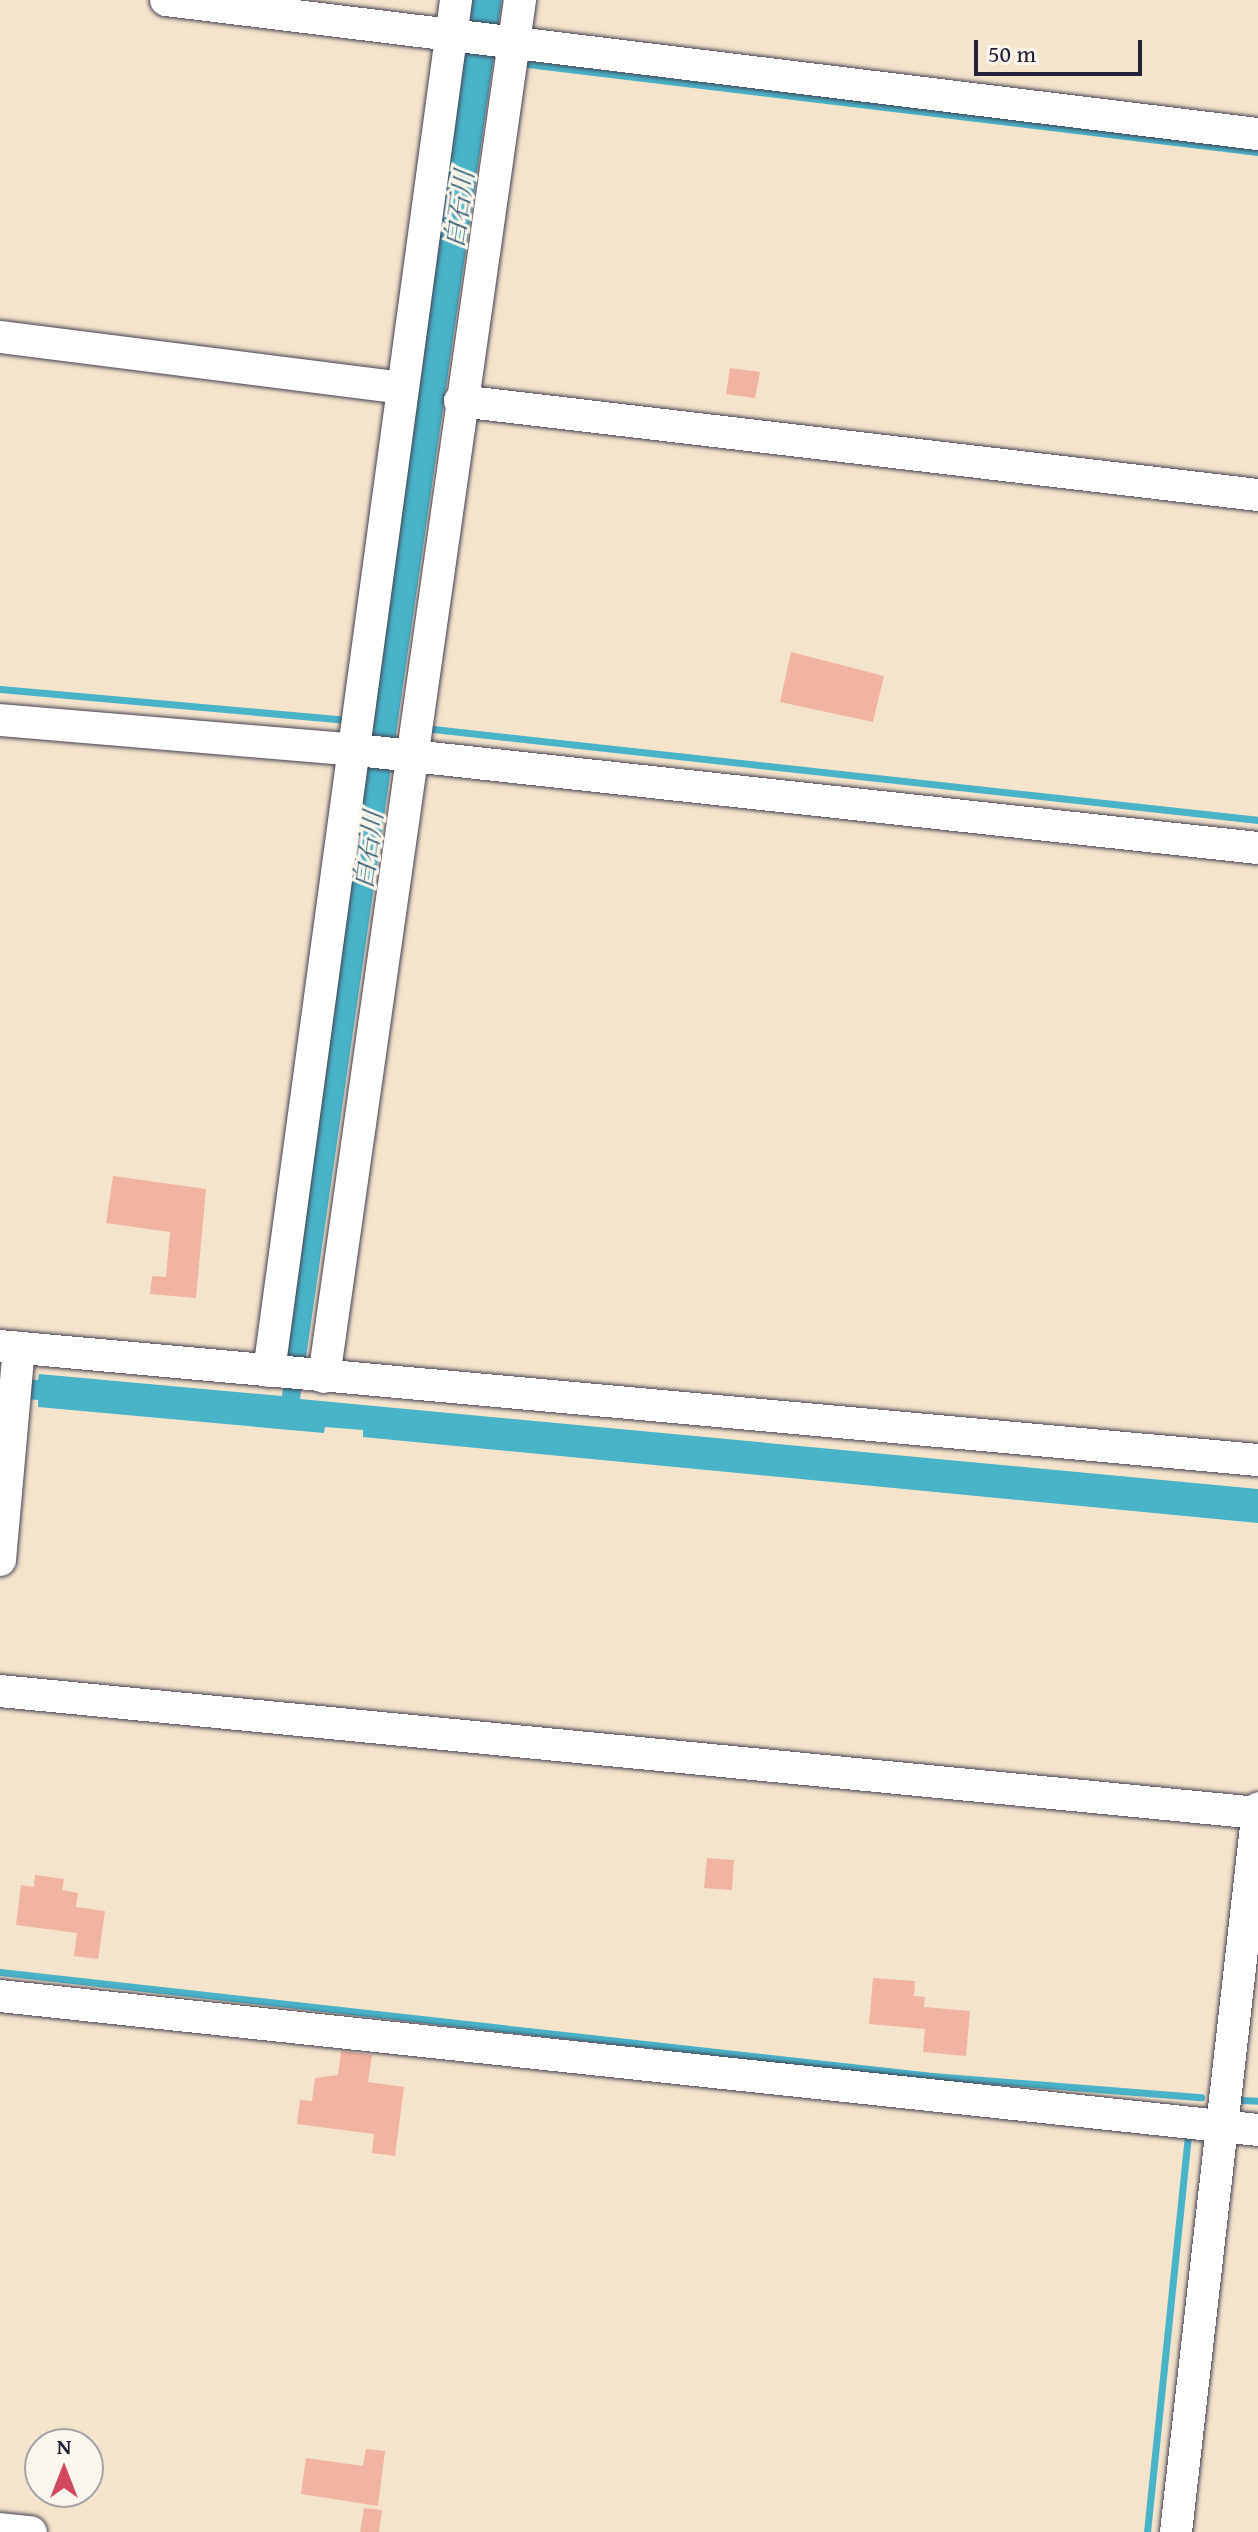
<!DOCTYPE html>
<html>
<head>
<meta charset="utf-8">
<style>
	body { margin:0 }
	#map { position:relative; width:1258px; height:2532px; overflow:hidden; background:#f5e4cc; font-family:"Gentium Book Plus","Noto Serif JP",serif }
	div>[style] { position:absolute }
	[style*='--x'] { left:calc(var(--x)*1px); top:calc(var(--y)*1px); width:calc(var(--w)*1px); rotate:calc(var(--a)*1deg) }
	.water>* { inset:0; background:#49b3c8 }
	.stream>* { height:7px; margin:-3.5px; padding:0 3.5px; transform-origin:3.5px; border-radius:3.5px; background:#49b3c8 }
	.building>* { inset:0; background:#f1b3a2 }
	.roads { filter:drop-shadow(0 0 2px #423f51) drop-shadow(0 0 2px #423f51) }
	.minor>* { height:32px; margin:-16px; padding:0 16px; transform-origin:16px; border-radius:16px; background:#fff }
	span { translate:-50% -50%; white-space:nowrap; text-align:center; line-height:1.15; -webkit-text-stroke:6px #fbf7ec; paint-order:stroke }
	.water-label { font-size:26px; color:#325c73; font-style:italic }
	.north { position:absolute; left:24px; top:2428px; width:80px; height:80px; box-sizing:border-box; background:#fbf7ec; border:2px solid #a4a2a5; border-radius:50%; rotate:0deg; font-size:22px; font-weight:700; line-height:32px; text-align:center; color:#22223b }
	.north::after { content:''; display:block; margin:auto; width:28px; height:36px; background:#d1495b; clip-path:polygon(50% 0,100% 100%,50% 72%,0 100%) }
	.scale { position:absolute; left:974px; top:40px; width:168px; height:36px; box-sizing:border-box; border:4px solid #22223b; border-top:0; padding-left:10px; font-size:24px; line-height:28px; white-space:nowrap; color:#22223b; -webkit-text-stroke:6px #fbf7ec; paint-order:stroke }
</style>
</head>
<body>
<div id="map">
	<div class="water">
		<i style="clip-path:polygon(471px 0,502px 0,300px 1399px,1258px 1489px,1258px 1523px,363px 1437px,363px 1430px,325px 1427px,324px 1433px,38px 1407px,38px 1400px,0 1397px,0 1377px,38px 1380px,39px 1374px,282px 1396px)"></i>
	</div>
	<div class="stream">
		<i style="--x:519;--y:63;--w:744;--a:6.87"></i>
		<i style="--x:0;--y:689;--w:349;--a:5.1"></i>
		<i style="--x:424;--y:728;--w:839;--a:6.29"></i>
		<i style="--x:0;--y:1972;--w:938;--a:6.37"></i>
		<i style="--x:932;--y:2076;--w:270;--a:4.5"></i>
		<i style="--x:1241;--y:2100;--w:17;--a:3"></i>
		<i style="--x:1147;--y:2532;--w:396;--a:-84.1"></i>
	</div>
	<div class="building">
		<i style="clip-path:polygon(730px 368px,760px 372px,755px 398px,726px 394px)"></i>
		<i style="clip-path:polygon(791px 652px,884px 676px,873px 722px,780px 702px)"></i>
		<i style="clip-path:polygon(113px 1176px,206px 1189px,196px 1298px,150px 1294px,152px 1276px,166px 1277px,170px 1232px,106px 1223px)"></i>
		<i style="clip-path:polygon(707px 1858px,734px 1860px,732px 1890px,704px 1888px)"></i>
		<i style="clip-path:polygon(35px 1875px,64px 1879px,62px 1890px,78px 1893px,76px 1907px,105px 1911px,98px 1959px,74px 1956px,77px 1933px,16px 1925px,21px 1885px,34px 1887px)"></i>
		<i style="clip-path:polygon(873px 1978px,915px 1981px,914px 1996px,925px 1997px,924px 2007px,970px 2011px,966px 2056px,923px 2052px,925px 2029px,869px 2024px)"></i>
		<i style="clip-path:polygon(341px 2051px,372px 2055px,368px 2082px,404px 2087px,395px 2156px,372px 2153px,374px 2134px,297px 2124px,300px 2100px,312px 2101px,315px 2078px,338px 2075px)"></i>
		<i style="clip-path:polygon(366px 2449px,385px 2451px,378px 2506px,301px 2494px,306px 2458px,363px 2466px)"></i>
		<i style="clip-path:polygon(364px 2508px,382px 2510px,379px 2532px,360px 2532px)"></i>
	</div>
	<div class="roads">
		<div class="minor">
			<i style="--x:166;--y:0;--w:1100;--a:7"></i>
			<i style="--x:0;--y:337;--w:405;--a:7.2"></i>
			<i style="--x:460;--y:401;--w:804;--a:6.72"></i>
			<i style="--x:0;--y:720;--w:349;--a:4.8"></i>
			<i style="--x:348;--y:749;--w:915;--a:6.21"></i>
			<i style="--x:0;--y:1346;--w:1263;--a:5.18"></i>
			<i style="--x:269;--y:1371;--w:1384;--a:-82.23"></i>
			<i style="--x:324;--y:1377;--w:1391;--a:-81.9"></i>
			<i style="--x:0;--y:1560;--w:213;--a:-84.9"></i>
			<i style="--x:0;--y:1691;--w:1264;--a:5.54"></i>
			<i style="--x:0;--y:1996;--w:1265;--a:6.08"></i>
			<i style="--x:0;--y:2529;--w:31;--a:6"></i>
			<i style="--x:1176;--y:2532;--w:728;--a:-83.53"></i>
		</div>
	</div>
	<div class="water-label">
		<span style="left:459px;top:209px;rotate:-82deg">白石川</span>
		<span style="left:368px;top:850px;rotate:-82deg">白石川</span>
	</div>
	<div class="north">N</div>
	<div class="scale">50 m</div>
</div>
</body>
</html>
